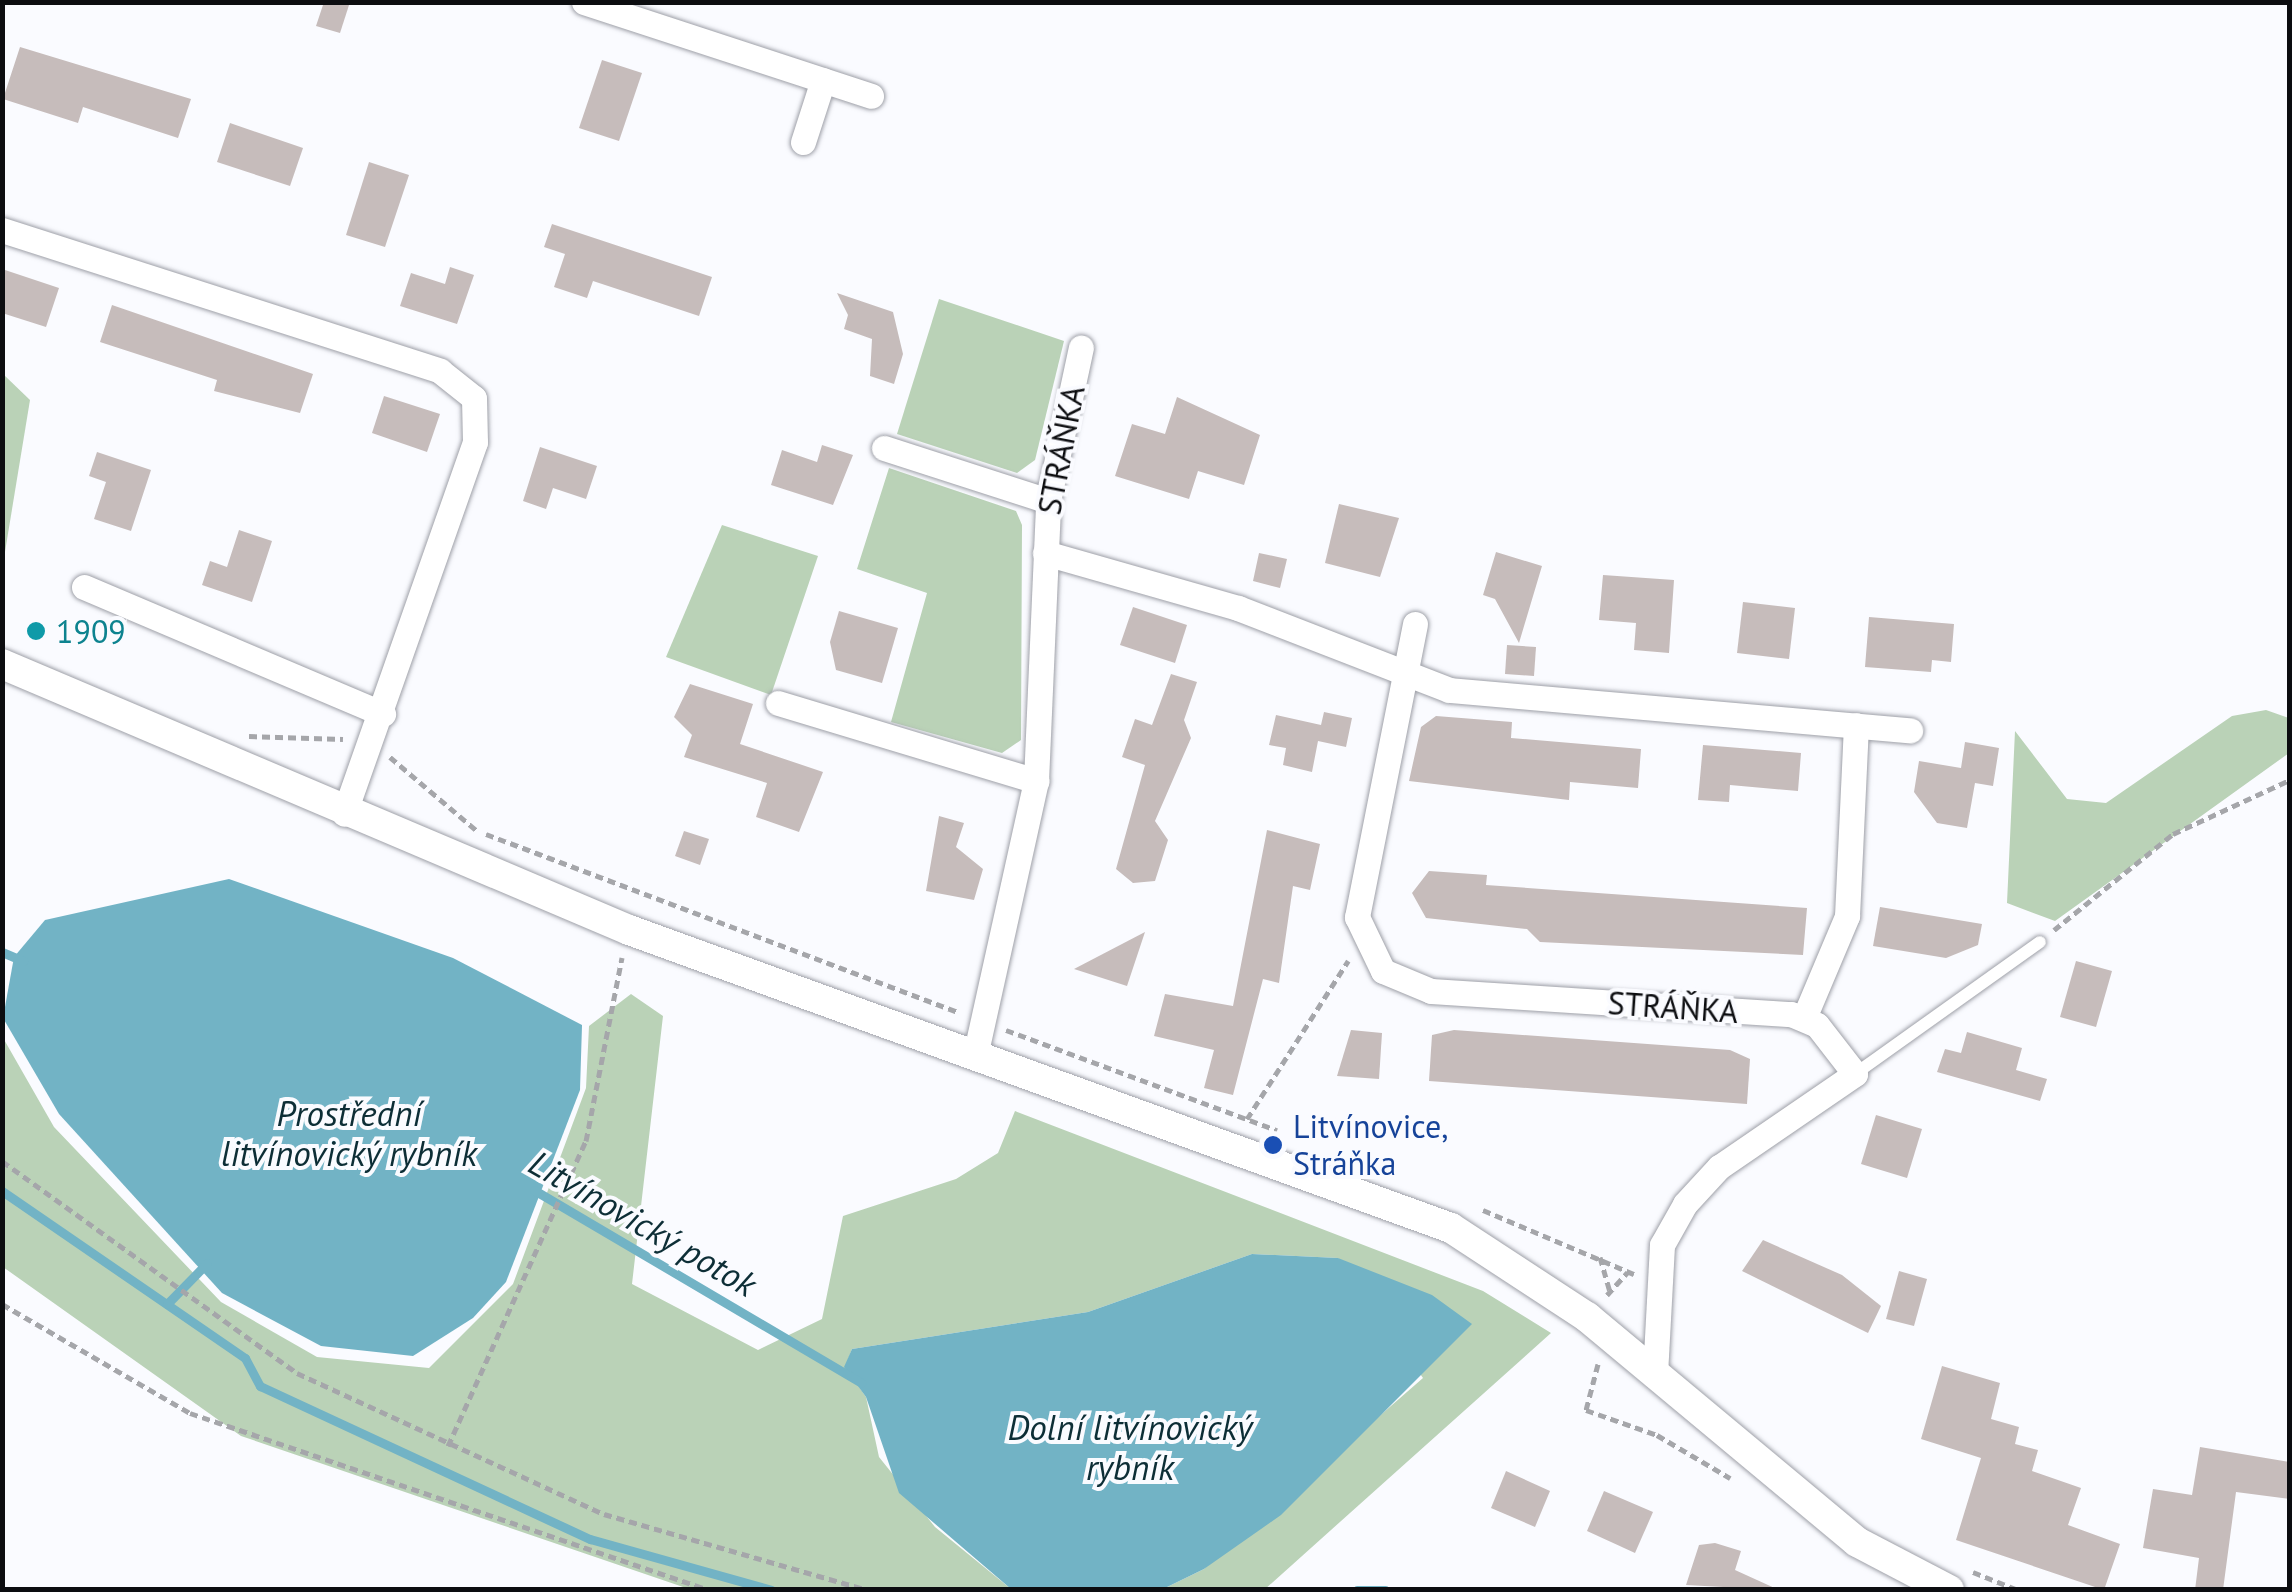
<!DOCTYPE html>
<html>
<head>
<meta charset="utf-8">
<style>
	body { margin:0 }
	#map { position:relative; width:2292px; height:1592px; overflow:hidden; background:#fafbff; font-family:"PT Sans",sans-serif }
	div>[style] { position:absolute }
	[style*='--x'] { left:calc(var(--x)*1px); top:calc(var(--y)*1px); width:calc(var(--w)*1px); rotate:calc(var(--a)*1deg) }
	.green>* { inset:0; background:#bad2b7 }
	.water>* { inset:0; background:#72b3c5 }
	.stream>* { height:9px; margin:-4.5px; padding:0 4.5px; transform-origin:4.5px; border-radius:4.5px; background:#72b3c5 }
	.building>* { inset:0; background:#c6bcbb }
	.path>* { height:5px; margin-top:-2.5px; transform-origin:0; background:repeating-linear-gradient(90deg,#a5a6aa 0 8px,transparent 0 13px) }
	.roads { filter:drop-shadow(0 0 2px #9ea0a8) drop-shadow(0 0 2px #9ea0a8) }
	.service>* { height:12px; margin:-6px; padding:0 6px; transform-origin:6px; border-radius:6px; background:#fff }
	.minor>* { height:25px; margin:-12.5px; padding:0 12.5px; transform-origin:12.5px; border-radius:12.5px; background:#fff }
	.tertiary>* { height:30px; margin:-15px; padding:0 15px; transform-origin:15px; border-radius:15px; background:#fff }
	.dots>* { width:28px; height:28px; translate:-50% -50%; box-sizing:border-box; border:5px solid #fafbff; border-radius:50% }
	span { translate:-50% -50%; white-space:nowrap; text-align:center; line-height:1.15; -webkit-text-stroke:8px #fafbff; paint-order:stroke }
	.street-label { font-size:32px; color:#0c0d10 }
	.culture-label { font-size:32px; color:#0d838f }
	.left { translate:0 -50%; text-align:left }
	.transit-label { font-size:32px; color:#164399 }
	.water-label { font-size:35px; color:#0d2e36; font-style:italic }
	.frame { position:absolute; inset:0; border:5px solid #0c0d10; pointer-events:none }
</style>
</head>
<body>
<div id="map">
	<div class="green">
		<i style="clip-path:polygon(939px 299px,1064px 341px,1035px 460px,1017px 473px,897px 434px)"></i>
		<i style="clip-path:polygon(3px 374px,30px 400px,3px 564px)"></i>
		<i style="clip-path:polygon(889px 468px,1016px 511px,1022px 525px,1021px 740px,1002px 753px,891px 722px,927px 593px,857px 569px)"></i>
		<i style="clip-path:polygon(722px 525px,818px 556px,771px 695px,666px 657px)"></i>
		<i style="clip-path:polygon(2266px 710px,2289px 718px,2289px 753px,2055px 921px,2007px 903px,2015px 731px,2067px 799px,2106px 803px,2232px 716px)"></i>
		<i style="clip-path:polygon(631px 994px,663px 1016px,632px 1284px,758px 1350px,822px 1319px,843px 1216px,956px 1179px,998px 1153px,1015px 1111px,1483px 1291px,1551px 1333px,1264px 1590px,1163px 1589px,1204px 1569px,1423px 1378px,1338px 1258px,1252px 1254px,1088px 1312px,852px 1349px,845px 1367px,866px 1397px,879px 1457px,935px 1527px,1011px 1589px,689px 1589px,241px 1436px,3px 1267px,2px 1036px,54px 1127px,221px 1302px,317px 1357px,429px 1368px,513px 1284px,586px 1088px,589px 1026px)"></i>
	</div>
	<div class="water">
		<i style="clip-path:polygon(229px 879px,453px 958px,582px 1025px,580px 1090px,506px 1282px,473px 1318px,413px 1356px,321px 1346px,222px 1293px,59px 1114px,3px 1018px,14px 957px,45px 920px)"></i>
		<i style="clip-path:polygon(1252px 1254px,1338px 1258px,1432px 1295px,1472px 1324px,1281px 1515px,1204px 1569px,1163px 1589px,1011px 1589px,899px 1493px,866px 1397px,844px 1367px,852px 1349px,1088px 1312px)"></i>
	</div>
	<div class="stream">
		<i style="--x:2;--y:952;--w:23;--a:23"></i>
		<i style="--x:534;--y:1190;--w:380;--a:30.5"></i>
		<i style="--x:2;--y:1191;--w:295;--a:34.5"></i>
		<i style="--x:245;--y:1358;--w:32;--a:62"></i>
		<i style="--x:260;--y:1386;--w:364;--a:24.9"></i>
		<i style="--x:590;--y:1539;--w:188;--a:15.7"></i>
		<i style="--x:167;--y:1304;--w:57;--a:-45.7"></i>
		<i style="--x:1357;--y:1590;--w:28;--a:0"></i>
	</div>
	<div class="building">
		<i style="clip-path:polygon(324px 2px,350px 2px,340px 33px,316px 26px)"></i>
		<i style="clip-path:polygon(20px 47px,191px 99px,178px 138px,83px 107px,78px 123px,3px 99px)"></i>
		<i style="clip-path:polygon(602px 60px,642px 73px,619px 141px,579px 128px)"></i>
		<i style="clip-path:polygon(230px 123px,303px 148px,290px 186px,217px 162px)"></i>
		<i style="clip-path:polygon(369px 162px,409px 175px,385px 247px,346px 235px)"></i>
		<i style="clip-path:polygon(552px 224px,712px 277px,699px 316px,593px 281px,587px 298px,554px 287px,565px 254px,544px 247px)"></i>
		<i style="clip-path:polygon(450px 267px,474px 275px,457px 324px,400px 306px,411px 273px,445px 284px)"></i>
		<i style="clip-path:polygon(2px 269px,59px 288px,46px 327px,2px 313px)"></i>
		<i style="clip-path:polygon(837px 293px,893px 312px,903px 354px,894px 384px,870px 376px,872px 339px,844px 329px,848px 315px)"></i>
		<i style="clip-path:polygon(112px 305px,313px 374px,300px 413px,214px 391px,217px 380px,100px 342px)"></i>
		<i style="clip-path:polygon(384px 396px,440px 414px,427px 452px,372px 433px)"></i>
		<i style="clip-path:polygon(1177px 397px,1260px 435px,1244px 485px,1198px 471px,1189px 499px,1115px 476px,1132px 424px,1165px 434px)"></i>
		<i style="clip-path:polygon(822px 445px,853px 455px,833px 505px,771px 485px,782px 450px,817px 462px)"></i>
		<i style="clip-path:polygon(540px 447px,597px 466px,586px 499px,553px 488px,546px 509px,523px 501px)"></i>
		<i style="clip-path:polygon(97px 452px,151px 470px,131px 531px,94px 519px,106px 482px,89px 476px)"></i>
		<i style="clip-path:polygon(1339px 504px,1399px 518px,1380px 577px,1325px 563px)"></i>
		<i style="clip-path:polygon(239px 530px,272px 541px,252px 602px,202px 585px,210px 561px,227px 567px)"></i>
		<i style="clip-path:polygon(1496px 552px,1542px 566px,1519px 643px,1495px 599px,1483px 595px)"></i>
		<i style="clip-path:polygon(1259px 553px,1287px 559px,1280px 588px,1253px 581px)"></i>
		<i style="clip-path:polygon(1603px 575px,1674px 580px,1669px 653px,1634px 650px,1636px 623px,1599px 620px)"></i>
		<i style="clip-path:polygon(1743px 602px,1795px 608px,1789px 659px,1737px 653px)"></i>
		<i style="clip-path:polygon(1133px 607px,1187px 625px,1175px 663px,1120px 645px)"></i>
		<i style="clip-path:polygon(839px 611px,898px 628px,882px 683px,836px 670px,830px 642px)"></i>
		<i style="clip-path:polygon(1869px 617px,1954px 624px,1951px 662px,1932px 660px,1931px 672px,1865px 667px)"></i>
		<i style="clip-path:polygon(1507px 645px,1536px 647px,1534px 676px,1505px 674px)"></i>
		<i style="clip-path:polygon(1171px 674px,1197px 682px,1184px 720px,1191px 738px,1155px 821px,1168px 840px,1155px 881px,1133px 883px,1116px 869px,1145px 765px,1122px 757px,1135px 719px,1152px 725px)"></i>
		<i style="clip-path:polygon(690px 684px,753px 704px,740px 744px,823px 772px,799px 832px,756px 817px,767px 783px,684px 757px,692px 735px,674px 717px)"></i>
		<i style="clip-path:polygon(1324px 712px,1352px 718px,1346px 747px,1318px 741px,1312px 772px,1283px 765px,1286px 748px,1269px 745px,1276px 715px,1321px 725px)"></i>
		<i style="clip-path:polygon(1436px 716px,1512px 722px,1511px 738px,1641px 749px,1638px 788px,1570px 782px,1569px 800px,1409px 781px,1421px 727px)"></i>
		<i style="clip-path:polygon(1965px 742px,1999px 748px,1993px 786px,1975px 783px,1967px 828px,1937px 823px,1914px 792px,1919px 761px,1961px 768px)"></i>
		<i style="clip-path:polygon(1703px 745px,1801px 753px,1798px 791px,1730px 785px,1729px 802px,1698px 800px)"></i>
		<i style="clip-path:polygon(939px 816px,964px 823px,956px 847px,983px 869px,974px 900px,926px 891px)"></i>
		<i style="clip-path:polygon(1267px 830px,1320px 844px,1310px 890px,1293px 886px,1279px 983px,1263px 979px,1233px 1095px,1204px 1088px,1214px 1050px,1154px 1036px,1165px 994px,1233px 1006px)"></i>
		<i style="clip-path:polygon(684px 831px,709px 839px,700px 865px,675px 856px)"></i>
		<i style="clip-path:polygon(1429px 871px,1487px 875px,1486px 885px,1807px 908px,1803px 955px,1540px 942px,1527px 929px,1426px 918px,1412px 893px)"></i>
		<i style="clip-path:polygon(1880px 907px,1982px 924px,1978px 945px,1946px 958px,1873px 946px)"></i>
		<i style="clip-path:polygon(1145px 932px,1127px 986px,1074px 969px)"></i>
		<i style="clip-path:polygon(2076px 961px,2112px 971px,2096px 1027px,2060px 1017px)"></i>
		<i style="clip-path:polygon(1351px 1030px,1382px 1033px,1379px 1079px,1337px 1076px)"></i>
		<i style="clip-path:polygon(1454px 1030px,1730px 1050px,1750px 1059px,1747px 1104px,1429px 1081px,1432px 1035px)"></i>
		<i style="clip-path:polygon(1967px 1032px,2022px 1048px,2016px 1070px,2047px 1079px,2040px 1101px,1937px 1072px,1945px 1049px,1961px 1053px)"></i>
		<i style="clip-path:polygon(1876px 1115px,1922px 1129px,1907px 1178px,1861px 1164px)"></i>
		<i style="clip-path:polygon(1763px 1240px,1842px 1275px,1881px 1306px,1868px 1333px,1742px 1271px)"></i>
		<i style="clip-path:polygon(1899px 1271px,1927px 1279px,1914px 1326px,1886px 1319px)"></i>
		<i style="clip-path:polygon(1942px 1366px,2000px 1383px,1991px 1419px,2019px 1427px,2015px 1444px,2038px 1450px,2032px 1471px,2081px 1488px,2068px 1525px,2120px 1544px,2104px 1590px,1956px 1540px,1981px 1458px,1921px 1439px)"></i>
		<i style="clip-path:polygon(2200px 1447px,2290px 1462px,2290px 1499px,2236px 1492px,2223px 1590px,2195px 1590px,2199px 1558px,2143px 1548px,2153px 1489px,2192px 1495px)"></i>
		<i style="clip-path:polygon(1506px 1471px,1550px 1491px,1535px 1527px,1491px 1508px)"></i>
		<i style="clip-path:polygon(1604px 1491px,1653px 1512px,1635px 1553px,1587px 1531px)"></i>
		<i style="clip-path:polygon(1715px 1543px,1741px 1551px,1735px 1570px,1779px 1590px,1686px 1585px,1699px 1545px)"></i>
	</div>
	<div class="path">
		<i style="--x:249;--y:736;--w:94;--a:1.8"></i>
		<i style="--x:390;--y:757;--w:113;--a:40.3"></i>
		<i style="--x:486;--y:834;--w:504;--a:20.66"></i>
		<i style="--x:2054;--y:930;--w:153;--a:-38.9"></i>
		<i style="--x:2173;--y:834;--w:129;--a:-24.8"></i>
		<i style="--x:1006;--y:1030;--w:289;--a:20.3"></i>
		<i style="--x:1247;--y:1119;--w:188;--a:-57.4"></i>
		<i style="--x:2;--y:1161;--w:363;--a:35.7"></i>
		<i style="--x:297;--y:1373;--w:338;--a:24.7"></i>
		<i style="--x:604;--y:1514;--w:275;--a:16.1"></i>
		<i style="--x:1483;--y:1210;--w:164;--a:23"></i>
		<i style="--x:1600;--y:1257;--w:36;--a:74"></i>
		<i style="--x:1607;--y:1295;--w:31;--a:-48"></i>
		<i style="--x:2;--y:1304;--w:217;--a:30.1"></i>
		<i style="--x:190;--y:1413;--w:548;--a:18.83"></i>
		<i style="--x:1598;--y:1364;--w:48;--a:104.6"></i>
		<i style="--x:1586;--y:1410;--w:75;--a:19.4"></i>
		<i style="--x:1657;--y:1435;--w:85;--a:30.5"></i>
		<i style="--x:448;--y:1446;--w:335;--a:-65.7"></i>
		<i style="--x:586;--y:1141;--w:187;--a:-78.9"></i>
		<i style="--x:1973;--y:1572;--w:48;--a:21.8"></i>
	</div>
	<div class="roads">
		<div class="service">
			<i style="--x:1855;--y:1074;--w:227;--a:-35.5"></i>
		</div>
		<div class="minor">
			<i style="--x:584;--y:2;--w:302;--a:18.1"></i>
			<i style="--x:803;--y:142;--w:65;--a:-72.1"></i>
			<i style="--x:2;--y:230;--w:460;--a:17.8"></i>
			<i style="--x:440;--y:371;--w:43;--a:38.5"></i>
			<i style="--x:474;--y:398;--w:44;--a:88.7"></i>
			<i style="--x:475;--y:442;--w:394;--a:109.4"></i>
			<i style="--x:884;--y:448;--w:172;--a:17.9"></i>
			<i style="--x:1045;--y:553;--w:201;--a:15.9"></i>
			<i style="--x:1238;--y:608;--w:226;--a:21.2"></i>
			<i style="--x:1449;--y:690;--w:463;--a:5"></i>
			<i style="--x:84;--y:587;--w:325;--a:23"></i>
			<i style="--x:1415;--y:624;--w:299;--a:101.2"></i>
			<i style="--x:1357;--y:917;--w:60;--a:64.3"></i>
			<i style="--x:1383;--y:971;--w:52;--a:22.6"></i>
			<i style="--x:1431;--y:991;--w:361;--a:3.7"></i>
			<i style="--x:1791;--y:1014;--w:28;--a:23"></i>
			<i style="--x:1817;--y:1025;--w:62;--a:52.2"></i>
			<i style="--x:1855;--y:1074;--w:165;--a:145.6"></i>
			<i style="--x:1719;--y:1167;--w:50;--a:132.6"></i>
			<i style="--x:1685;--y:1204;--w:47;--a:119.3"></i>
			<i style="--x:1662;--y:1245;--w:131;--a:93.1"></i>
			<i style="--x:778;--y:703;--w:270;--a:16.8"></i>
			<i style="--x:1804;--y:1018;--w:111;--a:-67.1"></i>
			<i style="--x:1847;--y:916;--w:191;--a:-87.3"></i>
			<i style="--x:975;--y:1056;--w:282;--a:-77.5"></i>
			<i style="--x:1036;--y:781;--w:280;--a:-87.5"></i>
			<i style="--x:1048;--y:501;--w:157;--a:-77.9"></i>
		</div>
		<div class="tertiary">
			<i style="--x:2;--y:664;--w:681;--a:22.99"></i>
			<i style="--x:629;--y:930;--w:874;--a:19.93"></i>
			<i style="--x:1451;--y:1228;--w:163;--a:33.2"></i>
			<i style="--x:1587;--y:1317;--w:351;--a:39.8"></i>
			<i style="--x:1857;--y:1542;--w:104;--a:27.6"></i>
		</div>
	</div>
	<div class="dots">
		<i style="left:36px;top:631px;background:#0f9aa8"></i>
		<i style="left:1273px;top:1145px;background:#1a4fb4"></i>
	</div>
	<div class="street-label">
		<span style="left:1061px;top:450px;rotate:-79deg">STRÁŇKA</span>
		<span style="left:1673px;top:1007px;rotate:4deg">STRÁŇKA</span>
	</div>
	<div class="culture-label">
		<span class="left" style="left:56px;top:631px">1909</span>
	</div>
	<div class="transit-label">
		<span class="left" style="left:1293px;top:1145px">Litvínovice,<br>Stráňka</span>
	</div>
	<div class="water-label">
		<span style="left:349px;top:1133px">Prostřední<br>litvínovický rybník</span>
		<span style="left:643px;top:1223px;rotate:30deg">Litvínovický potok</span>
		<span style="left:1130px;top:1447px">Dolní litvínovický<br>rybník</span>
	</div>
	<div class="frame"></div>
</div>
</body>
</html>
